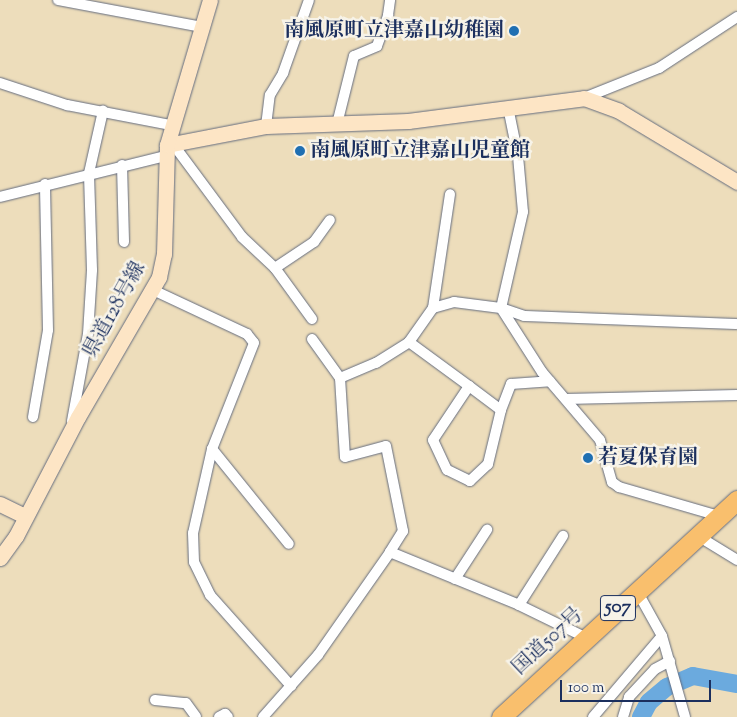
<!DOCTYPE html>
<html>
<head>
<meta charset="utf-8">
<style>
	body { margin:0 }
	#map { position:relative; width:737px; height:717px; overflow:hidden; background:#edddbb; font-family:"Sorts Mill Goudy","Noto Serif JP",serif }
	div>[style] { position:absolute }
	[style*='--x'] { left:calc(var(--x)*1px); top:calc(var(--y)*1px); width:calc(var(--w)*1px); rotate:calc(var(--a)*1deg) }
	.river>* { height:18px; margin:-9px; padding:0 9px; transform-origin:9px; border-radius:9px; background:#6baade }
	.roads { filter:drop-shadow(0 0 1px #646c7f) drop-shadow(0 0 1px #646c7f) }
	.street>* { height:10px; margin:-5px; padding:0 5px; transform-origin:5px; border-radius:5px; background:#fff }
	.secondary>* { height:15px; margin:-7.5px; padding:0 7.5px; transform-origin:7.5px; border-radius:7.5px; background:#fde5c5 }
	.highway>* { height:19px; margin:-9.5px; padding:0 9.5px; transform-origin:9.5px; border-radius:9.5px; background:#f9bf6d }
	.dots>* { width:14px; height:14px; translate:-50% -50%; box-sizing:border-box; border:2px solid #f7f3e8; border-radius:50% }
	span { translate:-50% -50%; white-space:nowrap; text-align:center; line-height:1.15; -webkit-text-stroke:5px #f7f3e8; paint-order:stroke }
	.shield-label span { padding:1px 4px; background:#f7f3e8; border:1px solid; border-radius:4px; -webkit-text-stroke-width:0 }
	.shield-label { font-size:19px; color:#1b2f5e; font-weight:700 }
	.poi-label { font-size:20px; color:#1b2f5e; font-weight:700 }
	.right { translate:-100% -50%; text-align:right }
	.left { translate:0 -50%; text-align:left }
	.street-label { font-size:20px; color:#1b2f5e }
	.scale { position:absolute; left:560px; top:680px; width:151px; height:22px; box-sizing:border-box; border:2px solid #1b2f5e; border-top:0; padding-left:6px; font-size:15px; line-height:18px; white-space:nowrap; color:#1b2f5e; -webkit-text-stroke:4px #f7f3e8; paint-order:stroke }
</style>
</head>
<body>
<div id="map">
	<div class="river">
		<i style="--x:641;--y:717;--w:17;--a:-62"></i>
		<i style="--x:649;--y:702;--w:23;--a:-40"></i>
		<i style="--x:667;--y:687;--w:28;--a:-23"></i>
		<i style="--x:693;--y:676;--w:45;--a:10.3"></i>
	</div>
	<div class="roads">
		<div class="street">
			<i style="--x:58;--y:0;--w:147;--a:10.6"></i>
			<i style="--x:0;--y:83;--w:71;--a:18.2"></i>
			<i style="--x:67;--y:105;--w:106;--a:10.9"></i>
			<i style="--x:584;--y:98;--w:81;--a:-21.8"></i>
			<i style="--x:659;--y:68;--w:93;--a:-33.2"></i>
			<i style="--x:508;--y:107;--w:50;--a:78.5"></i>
			<i style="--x:518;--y:156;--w:56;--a:84.9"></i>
			<i style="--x:523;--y:212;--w:98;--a:102.9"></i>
			<i style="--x:501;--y:308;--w:24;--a:19"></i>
			<i style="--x:524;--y:316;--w:213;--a:2.2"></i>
			<i style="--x:337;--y:124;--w:70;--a:-76"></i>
			<i style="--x:354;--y:56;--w:25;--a:-23"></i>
			<i style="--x:377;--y:46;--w:33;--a:-70"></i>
			<i style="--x:388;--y:15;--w:15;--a:-82"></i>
			<i style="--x:266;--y:126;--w:31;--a:-83"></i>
			<i style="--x:270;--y:95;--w:26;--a:-59"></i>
			<i style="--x:283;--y:73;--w:77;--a:-70.4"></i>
			<i style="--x:173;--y:144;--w:116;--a:53.4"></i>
			<i style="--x:242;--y:237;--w:45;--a:43.2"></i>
			<i style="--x:275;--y:268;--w:63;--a:54"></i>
			<i style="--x:122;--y:165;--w:77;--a:88.5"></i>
			<i style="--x:0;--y:197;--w:171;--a:-13.9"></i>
			<i style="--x:275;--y:268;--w:47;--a:-33.7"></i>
			<i style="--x:314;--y:242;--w:27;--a:-54"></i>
			<i style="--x:153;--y:290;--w:104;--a:25.1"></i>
			<i style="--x:247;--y:334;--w:11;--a:52"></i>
			<i style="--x:254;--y:343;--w:114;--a:111.6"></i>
			<i style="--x:212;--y:449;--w:86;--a:102.7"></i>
			<i style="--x:193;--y:533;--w:29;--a:88"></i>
			<i style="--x:194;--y:562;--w:37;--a:64"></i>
			<i style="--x:210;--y:595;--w:122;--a:48.3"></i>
			<i style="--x:433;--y:308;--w:115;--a:-81.5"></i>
			<i style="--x:312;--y:339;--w:48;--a:54.3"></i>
			<i style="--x:340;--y:378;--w:39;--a:-23"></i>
			<i style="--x:376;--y:363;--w:39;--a:-32"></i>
			<i style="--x:409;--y:342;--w:42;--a:-54.8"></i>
			<i style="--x:433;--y:308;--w:22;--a:-16"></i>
			<i style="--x:454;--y:302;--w:47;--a:7.3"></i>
			<i style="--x:501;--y:308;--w:76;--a:57.4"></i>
			<i style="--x:542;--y:372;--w:89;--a:49.5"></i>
			<i style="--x:600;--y:440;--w:44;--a:74.1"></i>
			<i style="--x:612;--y:482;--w:9;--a:36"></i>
			<i style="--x:619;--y:487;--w:104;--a:16.2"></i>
			<i style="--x:409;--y:342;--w:74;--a:36.3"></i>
			<i style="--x:469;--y:386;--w:40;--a:37"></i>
			<i style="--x:501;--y:410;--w:56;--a:103.5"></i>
			<i style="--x:488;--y:464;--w:25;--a:137"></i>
			<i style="--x:470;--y:481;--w:25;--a:-154"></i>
			<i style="--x:447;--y:470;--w:33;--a:-115"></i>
			<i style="--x:433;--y:440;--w:65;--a:-56.3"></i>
			<i style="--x:340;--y:378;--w:79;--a:86.4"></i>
			<i style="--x:345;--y:457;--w:42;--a:-15"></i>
			<i style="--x:386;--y:446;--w:87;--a:78.7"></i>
			<i style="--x:403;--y:531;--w:25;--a:122"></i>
			<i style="--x:566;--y:399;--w:171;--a:-1.3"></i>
			<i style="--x:501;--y:410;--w:28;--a:-69"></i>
			<i style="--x:511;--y:384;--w:39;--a:-4"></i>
			<i style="--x:33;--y:417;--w:88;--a:-80.2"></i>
			<i style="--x:48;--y:330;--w:146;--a:-91.2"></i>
			<i style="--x:72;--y:421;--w:88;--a:-79.6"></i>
			<i style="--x:88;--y:334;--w:64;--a:-86.4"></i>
			<i style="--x:92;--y:270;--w:97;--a:-91.8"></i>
			<i style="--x:89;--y:173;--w:64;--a:-77.3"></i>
			<i style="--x:212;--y:449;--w:122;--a:51"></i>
			<i style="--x:698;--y:536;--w:46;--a:31.6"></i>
			<i style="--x:455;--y:579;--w:59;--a:-56.9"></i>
			<i style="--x:637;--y:591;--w:51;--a:60.9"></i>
			<i style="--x:662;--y:636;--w:84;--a:74.1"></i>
			<i style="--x:519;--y:605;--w:82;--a:-57.5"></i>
			<i style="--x:155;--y:700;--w:31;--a:6"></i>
			<i style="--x:186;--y:703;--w:17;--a:54"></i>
			<i style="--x:219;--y:717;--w:7;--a:-27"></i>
			<i style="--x:225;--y:714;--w:4;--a:45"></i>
			<i style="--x:263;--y:717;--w:83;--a:-48.4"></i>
			<i style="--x:318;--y:655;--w:126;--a:-55"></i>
			<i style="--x:390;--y:552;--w:139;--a:22.3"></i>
			<i style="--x:519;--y:605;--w:73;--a:25.9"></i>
			<i style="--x:593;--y:717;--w:106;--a:-49.6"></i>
			<i style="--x:623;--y:717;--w:21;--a:-73"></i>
			<i style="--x:629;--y:697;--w:38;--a:-47"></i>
			<i style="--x:655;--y:669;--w:17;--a:-28"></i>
		</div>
		<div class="secondary">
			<i style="--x:167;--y:145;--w:101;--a:-10.9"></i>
			<i style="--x:266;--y:126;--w:142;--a:-2"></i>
			<i style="--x:408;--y:121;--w:177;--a:-7.4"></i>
			<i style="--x:584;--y:98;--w:37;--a:20"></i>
			<i style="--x:619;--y:111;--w:138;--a:31"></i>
			<i style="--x:0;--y:504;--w:28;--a:26"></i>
			<i style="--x:0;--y:558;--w:27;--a:-54"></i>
			<i style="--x:16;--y:536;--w:134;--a:-62.5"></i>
			<i style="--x:78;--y:417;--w:162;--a:-59.9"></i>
			<i style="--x:159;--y:277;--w:24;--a:-78"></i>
			<i style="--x:164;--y:254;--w:109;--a:-88.4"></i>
			<i style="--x:167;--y:145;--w:151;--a:-73.5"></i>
		</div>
		<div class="highway">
			<i style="--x:501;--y:717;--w:321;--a:-42.6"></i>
		</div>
	</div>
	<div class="dots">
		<i style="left:514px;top:31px;background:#1f6fb2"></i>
		<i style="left:300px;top:151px;background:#1f6fb2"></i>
		<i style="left:588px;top:458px;background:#1f6fb2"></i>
	</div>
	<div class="shield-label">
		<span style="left:618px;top:608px">507</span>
	</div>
	<div class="poi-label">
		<span class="right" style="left:504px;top:31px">南風原町立津嘉山幼稚園</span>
		<span class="left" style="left:310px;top:151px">南風原町立津嘉山児童館</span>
		<span class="left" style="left:598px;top:458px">若夏保育園</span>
	</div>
	<div class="street-label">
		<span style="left:115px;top:310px;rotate:-61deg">県道128号線</span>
		<span style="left:548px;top:642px;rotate:-43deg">国道507号</span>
	</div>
	<div class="scale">100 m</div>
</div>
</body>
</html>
